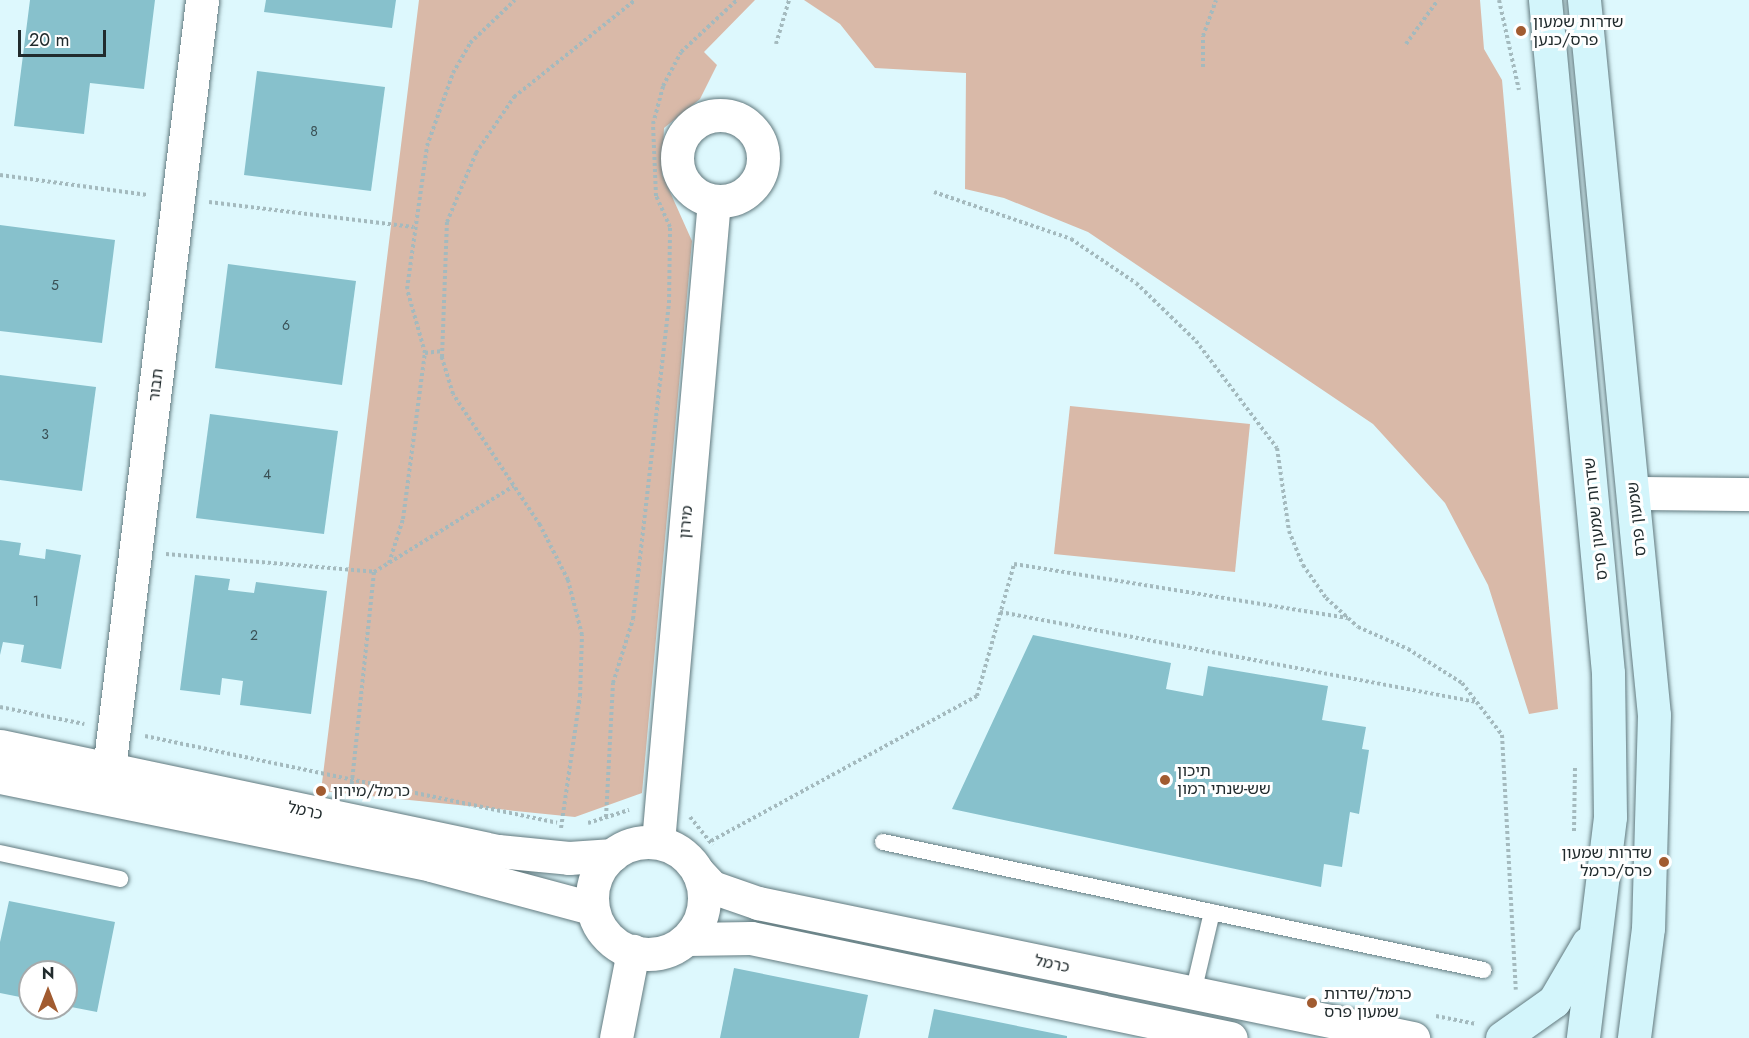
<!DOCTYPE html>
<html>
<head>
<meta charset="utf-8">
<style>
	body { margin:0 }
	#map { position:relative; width:1749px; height:1038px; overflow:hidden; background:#ddf8fd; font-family:Jost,"Noto Sans Hebrew",sans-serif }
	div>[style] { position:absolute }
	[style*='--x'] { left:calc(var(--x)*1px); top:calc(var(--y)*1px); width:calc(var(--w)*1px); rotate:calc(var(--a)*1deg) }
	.green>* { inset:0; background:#d9b9a8 }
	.building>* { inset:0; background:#87c1cc }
	.path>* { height:4px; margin-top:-2px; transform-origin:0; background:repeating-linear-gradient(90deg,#a4babe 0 3px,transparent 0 6px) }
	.roads { filter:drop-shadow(0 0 2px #627a7f) drop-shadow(0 0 2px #627a7f) }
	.lane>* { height:16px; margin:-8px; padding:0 8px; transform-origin:8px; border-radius:8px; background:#fff }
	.street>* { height:33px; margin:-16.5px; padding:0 16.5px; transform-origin:16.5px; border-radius:16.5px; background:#fff }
	.street>.ring { margin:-16.5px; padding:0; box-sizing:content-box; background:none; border:33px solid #fff; border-radius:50% }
	.secondary>* { height:33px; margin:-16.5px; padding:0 16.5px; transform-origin:16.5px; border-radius:16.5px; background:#d3f5fb }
	.dots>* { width:16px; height:16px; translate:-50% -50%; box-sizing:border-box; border:3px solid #fff; border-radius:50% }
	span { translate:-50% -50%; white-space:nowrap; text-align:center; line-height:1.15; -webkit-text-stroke:6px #fff; paint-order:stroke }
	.number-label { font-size:14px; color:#3a5055 }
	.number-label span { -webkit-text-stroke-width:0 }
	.poi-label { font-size:16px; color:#212b2d }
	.left { translate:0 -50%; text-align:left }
	.right { translate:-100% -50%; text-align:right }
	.street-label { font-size:16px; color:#212b2d }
	.north { position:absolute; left:18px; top:960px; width:60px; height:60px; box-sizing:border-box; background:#fff; border:2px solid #a6aaab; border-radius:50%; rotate:0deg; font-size:16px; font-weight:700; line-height:24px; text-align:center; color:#212b2d }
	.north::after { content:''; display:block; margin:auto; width:21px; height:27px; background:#a15b30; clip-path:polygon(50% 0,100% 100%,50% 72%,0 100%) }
	.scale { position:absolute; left:18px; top:30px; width:88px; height:27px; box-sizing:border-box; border:3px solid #212b2d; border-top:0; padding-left:8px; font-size:18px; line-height:21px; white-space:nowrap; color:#212b2d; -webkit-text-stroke:4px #fff; paint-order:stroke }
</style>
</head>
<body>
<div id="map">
	<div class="green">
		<i style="clip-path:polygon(419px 0,755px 0,704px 52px,717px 65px,700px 99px,664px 128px,662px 174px,692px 241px,642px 793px,575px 817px,321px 791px)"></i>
		<i style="clip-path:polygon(804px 0,1480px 0,1484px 49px,1502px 80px,1558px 709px,1529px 714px,1488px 585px,1445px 503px,1373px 424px,1088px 232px,1004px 198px,965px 189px,966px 73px,875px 68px,840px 24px)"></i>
		<i style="clip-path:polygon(1070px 406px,1250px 424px,1235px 572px,1054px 554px)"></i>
	</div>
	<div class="building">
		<i style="clip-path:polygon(30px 0,155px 0,144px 89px,90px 83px,84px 134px,14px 126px)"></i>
		<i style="clip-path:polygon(266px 0,396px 0,392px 28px,264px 12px)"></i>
		<i style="clip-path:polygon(257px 71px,385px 87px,371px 191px,244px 175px)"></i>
		<i style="clip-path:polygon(0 225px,115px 240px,102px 343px,0 331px)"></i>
		<i style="clip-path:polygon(228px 264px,356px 281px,342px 385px,215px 368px)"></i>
		<i style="clip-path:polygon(0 375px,96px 387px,82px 491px,0 480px)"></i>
		<i style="clip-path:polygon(210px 414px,338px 431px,324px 534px,196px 518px)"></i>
		<i style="clip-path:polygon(0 540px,21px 543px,19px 555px,45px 559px,46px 549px,81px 555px,61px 669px,21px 662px,24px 645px,3px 642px,0 655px)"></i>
		<i style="clip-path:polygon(195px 575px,230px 579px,228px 590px,254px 593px,256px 582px,327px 591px,311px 714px,240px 705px,243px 681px,222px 678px,220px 695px,180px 690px)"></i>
		<i style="clip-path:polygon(1033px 635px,1171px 663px,1166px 689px,1203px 696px,1208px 666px,1328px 686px,1322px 720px,1366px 727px,1362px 749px,1369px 750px,1359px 814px,1350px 812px,1342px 867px,1324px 864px,1321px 887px,952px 809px)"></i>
		<i style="clip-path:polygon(9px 901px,115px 922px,97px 1012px,66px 1006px,66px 972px,30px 972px,30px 999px,0 993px,0 942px)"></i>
		<i style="clip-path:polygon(734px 968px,868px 995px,859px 1038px,720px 1038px)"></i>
		<i style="clip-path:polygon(934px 1009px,1067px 1036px,1067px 1038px,928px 1038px)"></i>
	</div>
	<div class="path">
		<i style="--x:1499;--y:0;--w:92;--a:77.5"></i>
		<i style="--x:776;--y:44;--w:46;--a:-73.5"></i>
		<i style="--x:1406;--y:44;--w:54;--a:-54"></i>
		<i style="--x:1203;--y:67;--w:31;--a:-90"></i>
		<i style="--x:1203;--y:36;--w:38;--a:-70"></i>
		<i style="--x:0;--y:175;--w:149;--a:7.7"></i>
		<i style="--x:934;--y:192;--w:145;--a:18.9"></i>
		<i style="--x:1071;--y:239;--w:78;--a:34.1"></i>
		<i style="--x:1136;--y:283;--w:83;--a:44"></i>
		<i style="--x:1196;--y:341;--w:134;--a:52.9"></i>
		<i style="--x:1277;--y:448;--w:84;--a:81.8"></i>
		<i style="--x:1289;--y:531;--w:37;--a:68"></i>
		<i style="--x:1303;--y:565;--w:40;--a:55.1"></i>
		<i style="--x:1326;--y:598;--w:43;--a:42.2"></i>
		<i style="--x:1358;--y:627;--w:55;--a:23.7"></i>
		<i style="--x:1408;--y:649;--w:64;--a:32.2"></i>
		<i style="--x:1462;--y:683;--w:66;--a:52.4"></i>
		<i style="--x:1502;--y:735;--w:255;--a:86.9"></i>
		<i style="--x:209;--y:202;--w:206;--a:7"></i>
		<i style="--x:425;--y:353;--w:66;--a:-105.7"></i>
		<i style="--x:407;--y:289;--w:144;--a:-82"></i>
		<i style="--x:427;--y:146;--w:77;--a:-70.4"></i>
		<i style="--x:453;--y:73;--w:34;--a:-60"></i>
		<i style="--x:470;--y:43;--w:62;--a:-43.7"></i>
		<i style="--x:166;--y:554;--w:209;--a:4.9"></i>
		<i style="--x:374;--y:572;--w:219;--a:96"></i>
		<i style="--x:389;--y:563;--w:46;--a:-72.3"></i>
		<i style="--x:403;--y:519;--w:167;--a:-82.5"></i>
		<i style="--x:425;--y:353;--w:17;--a:-7"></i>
		<i style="--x:374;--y:572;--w:164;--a:-31.6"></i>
		<i style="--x:1000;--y:612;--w:484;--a:10.7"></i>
		<i style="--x:0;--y:707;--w:86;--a:11.4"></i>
		<i style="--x:145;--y:736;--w:421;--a:11.9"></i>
		<i style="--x:606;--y:817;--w:134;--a:-87"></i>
		<i style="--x:613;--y:683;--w:67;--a:-72.6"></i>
		<i style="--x:633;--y:619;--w:318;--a:-83.5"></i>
		<i style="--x:669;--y:303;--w:76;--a:-89.2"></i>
		<i style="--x:670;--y:227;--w:34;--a:-114"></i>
		<i style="--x:656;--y:196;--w:72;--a:-92.4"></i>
		<i style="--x:653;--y:124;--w:39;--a:-75"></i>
		<i style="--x:663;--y:86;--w:38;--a:-62"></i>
		<i style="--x:681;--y:52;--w:76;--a:-42.9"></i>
		<i style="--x:690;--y:817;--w:36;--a:51"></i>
		<i style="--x:588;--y:823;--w:43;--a:-17.6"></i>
		<i style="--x:561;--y:828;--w:133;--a:-81.8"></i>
		<i style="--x:580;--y:696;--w:61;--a:-88.1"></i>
		<i style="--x:582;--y:635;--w:57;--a:-104.3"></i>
		<i style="--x:568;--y:580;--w:62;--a:-117"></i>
		<i style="--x:540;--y:525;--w:157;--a:-123.6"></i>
		<i style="--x:453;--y:394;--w:39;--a:-107"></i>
		<i style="--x:442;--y:357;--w:135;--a:-87.9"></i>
		<i style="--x:447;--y:222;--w:75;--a:-67.2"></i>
		<i style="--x:476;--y:153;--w:68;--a:-55.8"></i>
		<i style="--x:514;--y:97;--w:155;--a:-38.7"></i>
		<i style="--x:1574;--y:831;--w:65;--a:-89.1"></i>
		<i style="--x:711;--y:841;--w:303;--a:-28.6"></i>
		<i style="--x:977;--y:696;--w:137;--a:-74.3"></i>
		<i style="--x:1014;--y:564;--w:338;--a:9.2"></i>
		<i style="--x:1436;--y:1016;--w:41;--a:11.3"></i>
	</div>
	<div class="roads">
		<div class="lane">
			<i style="--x:883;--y:842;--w:614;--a:12.04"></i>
			<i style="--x:0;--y:853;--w:123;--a:12.2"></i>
			<i style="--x:1193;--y:993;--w:83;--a:-76.8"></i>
		</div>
		<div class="street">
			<i class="ring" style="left:677px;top:115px;width:53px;height:53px"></i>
			<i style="--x:1634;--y:493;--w:115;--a:0.5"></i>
			<i style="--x:0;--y:746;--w:509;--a:11.91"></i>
			<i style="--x:498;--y:851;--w:71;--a:5.6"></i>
			<i style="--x:569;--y:858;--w:44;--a:-3.9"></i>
			<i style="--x:109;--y:769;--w:775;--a:-83.1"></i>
			<i style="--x:0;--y:777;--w:440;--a:11.5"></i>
			<i style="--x:431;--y:865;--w:167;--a:15"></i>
			<i class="ring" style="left:592px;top:842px;width:79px;height:79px"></i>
			<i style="--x:658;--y:842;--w:643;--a:-85.01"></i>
			<i style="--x:698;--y:872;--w:21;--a:47"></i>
			<i style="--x:712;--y:887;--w:49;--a:19.2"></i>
			<i style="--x:758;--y:903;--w:669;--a:11.65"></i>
			<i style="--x:688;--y:939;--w:63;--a:-0.9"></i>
			<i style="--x:751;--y:938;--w:490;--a:11.8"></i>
			<i style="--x:616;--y:1038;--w:89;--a:-78.9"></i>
		</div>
		<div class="secondary">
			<i style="--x:1545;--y:0;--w:676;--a:84.65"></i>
			<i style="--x:1608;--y:673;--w:144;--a:89.2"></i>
			<i style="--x:1610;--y:817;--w:223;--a:97"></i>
			<i style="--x:1584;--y:0;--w:718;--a:84.41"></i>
			<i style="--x:1654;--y:715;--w:213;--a:91.6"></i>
			<i style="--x:1648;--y:928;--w:111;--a:97.3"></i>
			<i style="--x:1502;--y:1038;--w:64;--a:-35.4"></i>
			<i style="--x:1554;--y:1001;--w:67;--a:-59.6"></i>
		</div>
	</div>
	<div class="dots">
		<i style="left:1521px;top:31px;background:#a15b30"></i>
		<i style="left:1165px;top:780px;background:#a15b30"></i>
		<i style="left:321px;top:791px;background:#a15b30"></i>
		<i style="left:1664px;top:862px;background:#a15b30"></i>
		<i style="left:1312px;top:1003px;background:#a15b30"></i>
	</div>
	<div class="number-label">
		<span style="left:314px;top:131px">8</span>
		<span style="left:55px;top:285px">5</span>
		<span style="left:286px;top:325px">6</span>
		<span style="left:45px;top:434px">3</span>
		<span style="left:267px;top:474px">4</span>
		<span style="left:36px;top:601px">1</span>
		<span style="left:254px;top:635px">2</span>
	</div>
	<div class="poi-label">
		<span class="left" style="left:1533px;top:31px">שדרות שמעון<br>פרס/כנען</span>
		<span class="left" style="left:1177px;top:780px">תיכון<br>שש-שנתי רמון</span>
		<span class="left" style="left:333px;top:791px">כרמל/מירון</span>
		<span class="right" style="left:1652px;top:862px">שדרות שמעון<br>פרס/כרמל</span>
		<span class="left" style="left:1324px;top:1003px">כרמל/שדרות<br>שמעון פרס</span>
	</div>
	<div class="street-label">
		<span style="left:156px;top:385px;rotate:-83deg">תבור</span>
		<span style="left:1596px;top:519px;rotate:-96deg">שדרות שמעון פרס</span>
		<span style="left:1637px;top:519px;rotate:-96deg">שמעון פרס</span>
		<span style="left:686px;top:522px;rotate:-85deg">מירון</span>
		<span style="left:305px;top:811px;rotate:12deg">כרמל</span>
		<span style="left:1052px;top:964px;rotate:12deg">כרמל</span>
	</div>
	<div class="north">N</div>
	<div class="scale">20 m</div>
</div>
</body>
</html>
